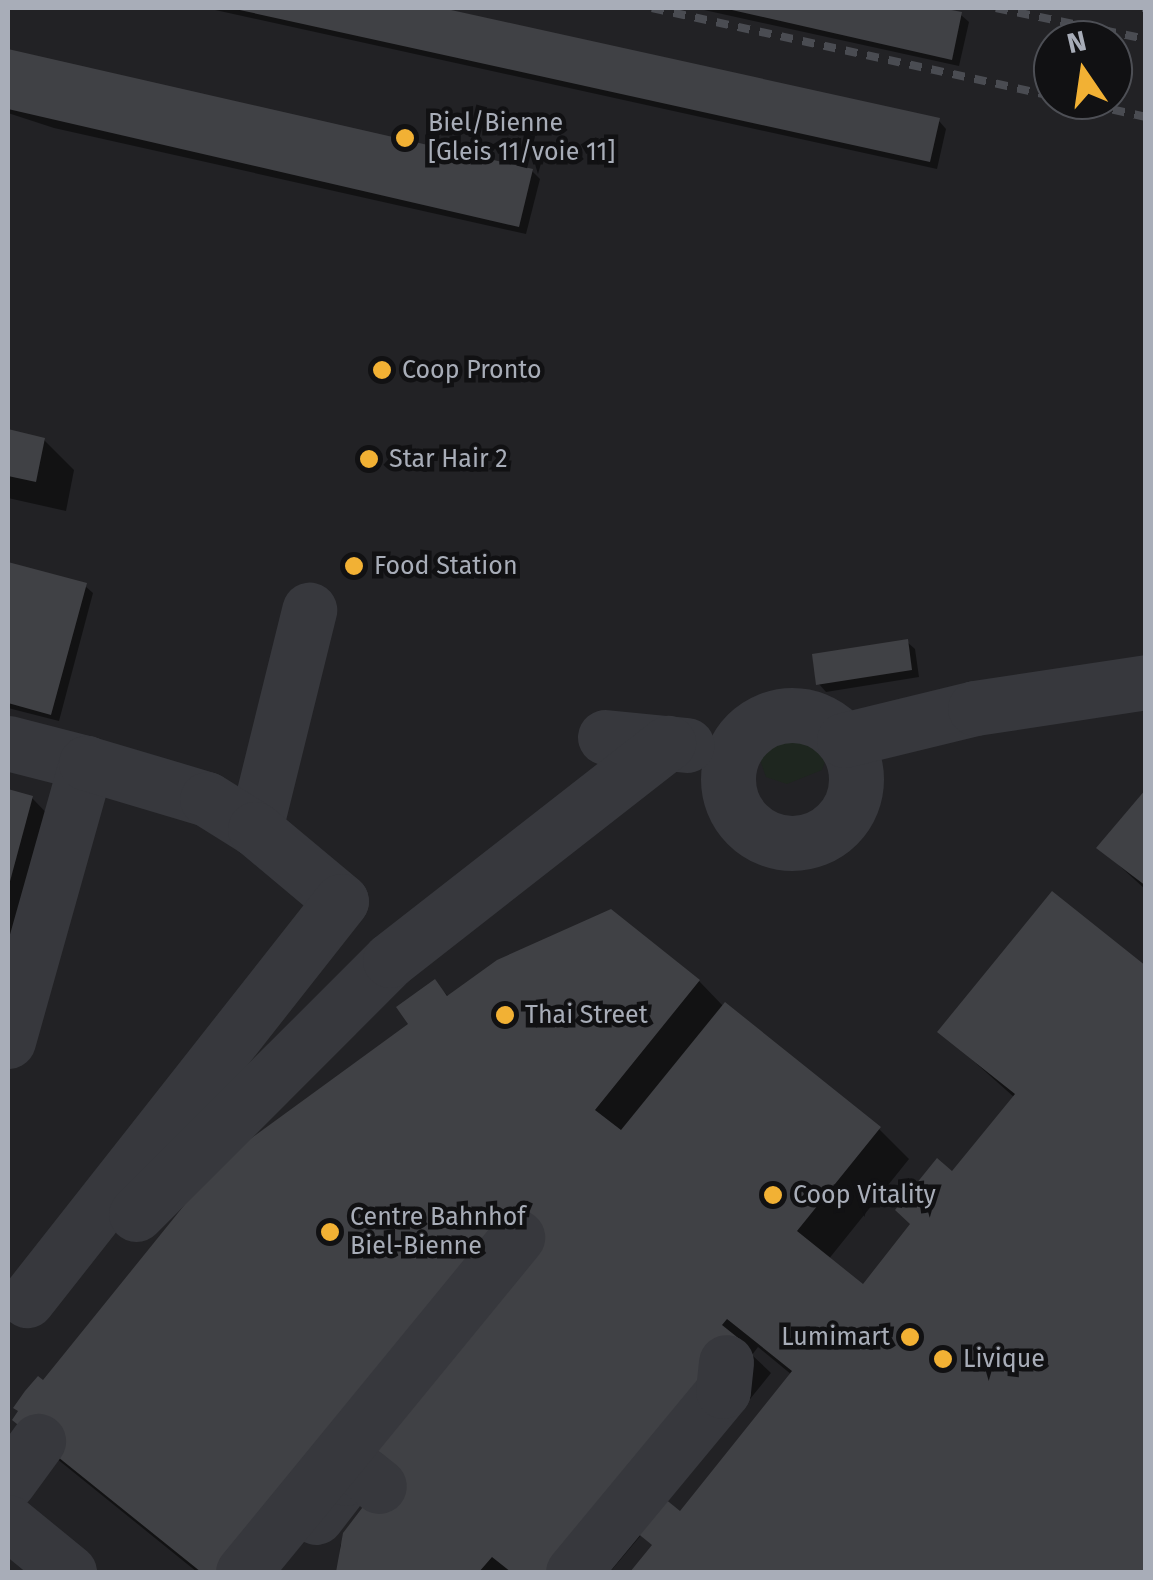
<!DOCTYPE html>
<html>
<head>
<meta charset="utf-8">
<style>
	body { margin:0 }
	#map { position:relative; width:1153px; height:1580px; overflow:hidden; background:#161618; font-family:"Fira Sans",sans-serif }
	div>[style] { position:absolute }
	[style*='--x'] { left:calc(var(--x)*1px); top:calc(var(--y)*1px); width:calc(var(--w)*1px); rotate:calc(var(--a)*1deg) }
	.built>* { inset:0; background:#222225 }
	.green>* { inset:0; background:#1e261f }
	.shadow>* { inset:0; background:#0007 }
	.building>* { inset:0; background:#404145 }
	.minor>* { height:55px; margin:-27.5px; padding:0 27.5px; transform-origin:27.5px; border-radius:27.5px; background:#37383d }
	.minor>.ring { margin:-27.5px; padding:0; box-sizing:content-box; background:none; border:55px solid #37383d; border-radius:50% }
	.rail>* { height:8px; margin-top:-4px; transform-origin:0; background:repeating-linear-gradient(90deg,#4a4c52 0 12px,transparent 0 22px) }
	.dots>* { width:28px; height:28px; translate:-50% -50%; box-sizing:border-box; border:5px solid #111113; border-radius:50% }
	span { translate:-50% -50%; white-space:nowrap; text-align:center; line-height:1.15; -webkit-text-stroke:9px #111113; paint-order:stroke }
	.poi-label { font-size:25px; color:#a8adb8 }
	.left { translate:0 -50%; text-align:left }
	.right { translate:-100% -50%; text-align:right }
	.frame { position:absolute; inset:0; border:10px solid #a8adb8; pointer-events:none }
	.north { position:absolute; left:1033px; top:20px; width:100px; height:100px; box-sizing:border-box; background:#111113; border:2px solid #4d4f55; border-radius:50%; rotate:347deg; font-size:28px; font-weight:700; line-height:40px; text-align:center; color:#a8adb8 }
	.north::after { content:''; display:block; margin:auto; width:35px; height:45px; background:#f2b134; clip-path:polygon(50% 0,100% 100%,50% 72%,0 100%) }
</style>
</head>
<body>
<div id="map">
	<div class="built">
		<i style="clip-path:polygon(evenodd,8px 8px,1145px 8px,1145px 1572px,8px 1572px,8px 8px,1053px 40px,1113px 40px,1113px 100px,1053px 100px,1053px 40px)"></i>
	</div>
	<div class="green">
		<i style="clip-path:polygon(813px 738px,820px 741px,827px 756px,822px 770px,787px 784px,766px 777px,760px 760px,763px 751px,772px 744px)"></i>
	</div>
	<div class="shadow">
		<i style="clip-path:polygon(206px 8px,431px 8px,939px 121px,946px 129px,937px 169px)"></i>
		<i style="clip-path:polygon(695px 8px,929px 8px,961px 15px,969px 22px,959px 66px)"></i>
		<i style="clip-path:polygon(8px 51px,532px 171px,540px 179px,526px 234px,54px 128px,8px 113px)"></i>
		<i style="clip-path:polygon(8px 432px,44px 440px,74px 470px,66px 511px,8px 498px)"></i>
		<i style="clip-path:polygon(8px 565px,85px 586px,93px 593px,59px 721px,8px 708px)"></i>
		<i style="clip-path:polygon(907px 642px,915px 649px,919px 677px,826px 692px,819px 684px)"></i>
		<i style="clip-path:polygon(8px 792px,32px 798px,62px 829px,8px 987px)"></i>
		<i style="clip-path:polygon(1146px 793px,1146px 890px,1099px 847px)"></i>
		<i style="clip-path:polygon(evenodd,1146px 970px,1146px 1572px,633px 1572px,654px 1546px,642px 1534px,610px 1572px,339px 1572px,340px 1546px,350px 1526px,389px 1476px,370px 1457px,277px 1572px,197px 1572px,46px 1450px,43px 1384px,412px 1025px,434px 982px,449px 997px,699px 981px,724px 1007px,879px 1129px,909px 1159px,828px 1260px,863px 1288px,1015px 1098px,941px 1032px,1146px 970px,758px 1347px,792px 1375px,680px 1514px,666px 1503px,771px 1373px,752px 1355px,758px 1347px)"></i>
	</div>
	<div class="building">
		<i style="clip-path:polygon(442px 8px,940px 118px,930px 162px,235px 9px)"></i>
		<i style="clip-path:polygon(723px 8px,941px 8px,962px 12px,952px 60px)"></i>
		<i style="clip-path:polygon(8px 49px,533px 169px,519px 227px,8px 109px)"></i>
		<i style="clip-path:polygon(8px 429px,45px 438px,36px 482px,8px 476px)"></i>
		<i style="clip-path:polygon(8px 562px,87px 583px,51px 715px,8px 703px)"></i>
		<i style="clip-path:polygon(908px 639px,912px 670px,816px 685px,812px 654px)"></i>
		<i style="clip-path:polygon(8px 789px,33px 796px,9px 885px,8px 885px)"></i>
		<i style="clip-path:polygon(1146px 789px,1146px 886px,1096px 848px)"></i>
		<i style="clip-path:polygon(1052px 891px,1146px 966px,1146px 1572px,630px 1572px,652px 1545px,636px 1532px,664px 1498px,680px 1511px,792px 1371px,727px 1319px,722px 1325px,742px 1341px,556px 1572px,511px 1572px,492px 1557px,479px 1572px,336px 1572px,343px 1533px,388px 1474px,362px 1453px,541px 1232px,514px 1210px,222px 1572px,201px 1572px,12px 1420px,18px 1411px,13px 1408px,25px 1391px,38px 1376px,43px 1380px,220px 1161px,408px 1024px,396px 1007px,435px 979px,447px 996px,497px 960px,611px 909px,700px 980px,595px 1110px,621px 1130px,725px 1002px,881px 1127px,797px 1231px,863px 1284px,910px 1224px,895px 1210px,937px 1158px,952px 1171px,1015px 1094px,937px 1032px)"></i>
	</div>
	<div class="minor">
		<i class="ring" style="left:728px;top:715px;width:73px;height:73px"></i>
		<i style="--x:605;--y:737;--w:82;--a:5.6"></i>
		<i style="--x:844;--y:740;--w:135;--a:-13.7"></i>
		<i style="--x:975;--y:708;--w:173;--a:-8.6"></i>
		<i style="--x:8;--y:743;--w:81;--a:14.4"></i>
		<i style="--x:255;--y:829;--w:226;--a:-76.1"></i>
		<i style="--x:8;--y:1041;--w:289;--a:-74.3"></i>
		<i style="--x:86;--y:763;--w:126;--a:16.6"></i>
		<i style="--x:207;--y:799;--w:57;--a:32"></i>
		<i style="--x:255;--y:829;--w:112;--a:39.9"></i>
		<i style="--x:341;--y:901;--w:508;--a:128.2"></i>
		<i style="--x:136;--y:1214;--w:359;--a:-45"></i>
		<i style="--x:390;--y:960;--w:353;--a:-38"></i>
		<i style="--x:8;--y:1482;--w:51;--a:-53.8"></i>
		<i style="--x:316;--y:1517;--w:49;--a:-52.4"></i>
		<i style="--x:346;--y:1478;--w:18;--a:-13"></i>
		<i style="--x:364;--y:1474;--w:19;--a:39"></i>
		<i style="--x:8;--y:1522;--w:79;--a:39.3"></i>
		<i style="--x:243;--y:1572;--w:433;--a:-50.7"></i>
		<i style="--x:573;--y:1572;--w:235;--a:-50.4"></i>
		<i style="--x:723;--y:1391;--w:29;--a:-84"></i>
	</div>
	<div class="rail">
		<i style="--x:652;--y:8;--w:411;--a:12.4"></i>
		<i style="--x:996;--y:8;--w:153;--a:11.7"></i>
		<i style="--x:1142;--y:8;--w:4;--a:0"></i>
		<i style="--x:1070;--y:100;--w:78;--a:12.6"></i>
	</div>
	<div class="dots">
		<i style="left:405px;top:138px;background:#f2b134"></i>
		<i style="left:382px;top:370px;background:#f2b134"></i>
		<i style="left:369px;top:459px;background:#f2b134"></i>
		<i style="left:354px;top:566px;background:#f2b134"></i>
		<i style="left:505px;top:1015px;background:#f2b134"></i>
		<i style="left:773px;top:1195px;background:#f2b134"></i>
		<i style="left:330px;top:1232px;background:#f2b134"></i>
		<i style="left:910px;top:1337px;background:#f2b134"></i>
		<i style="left:943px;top:1359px;background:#f2b134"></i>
	</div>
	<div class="poi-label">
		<span class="left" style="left:428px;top:138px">Biel/Bienne<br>[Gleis 11/voie 11]</span>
		<span class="left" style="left:402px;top:370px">Coop Pronto</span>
		<span class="left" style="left:389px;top:459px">Star Hair 2</span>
		<span class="left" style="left:374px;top:566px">Food Station</span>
		<span class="left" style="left:525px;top:1015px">Thai Street</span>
		<span class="left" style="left:793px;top:1195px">Coop Vitality</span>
		<span class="left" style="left:350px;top:1232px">Centre Bahnhof<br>Biel-Bienne</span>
		<span class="right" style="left:890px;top:1337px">Lumimart</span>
		<span class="left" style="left:963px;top:1359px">Livique</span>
	</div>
	<div class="frame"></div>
	<div class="north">N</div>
</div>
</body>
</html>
